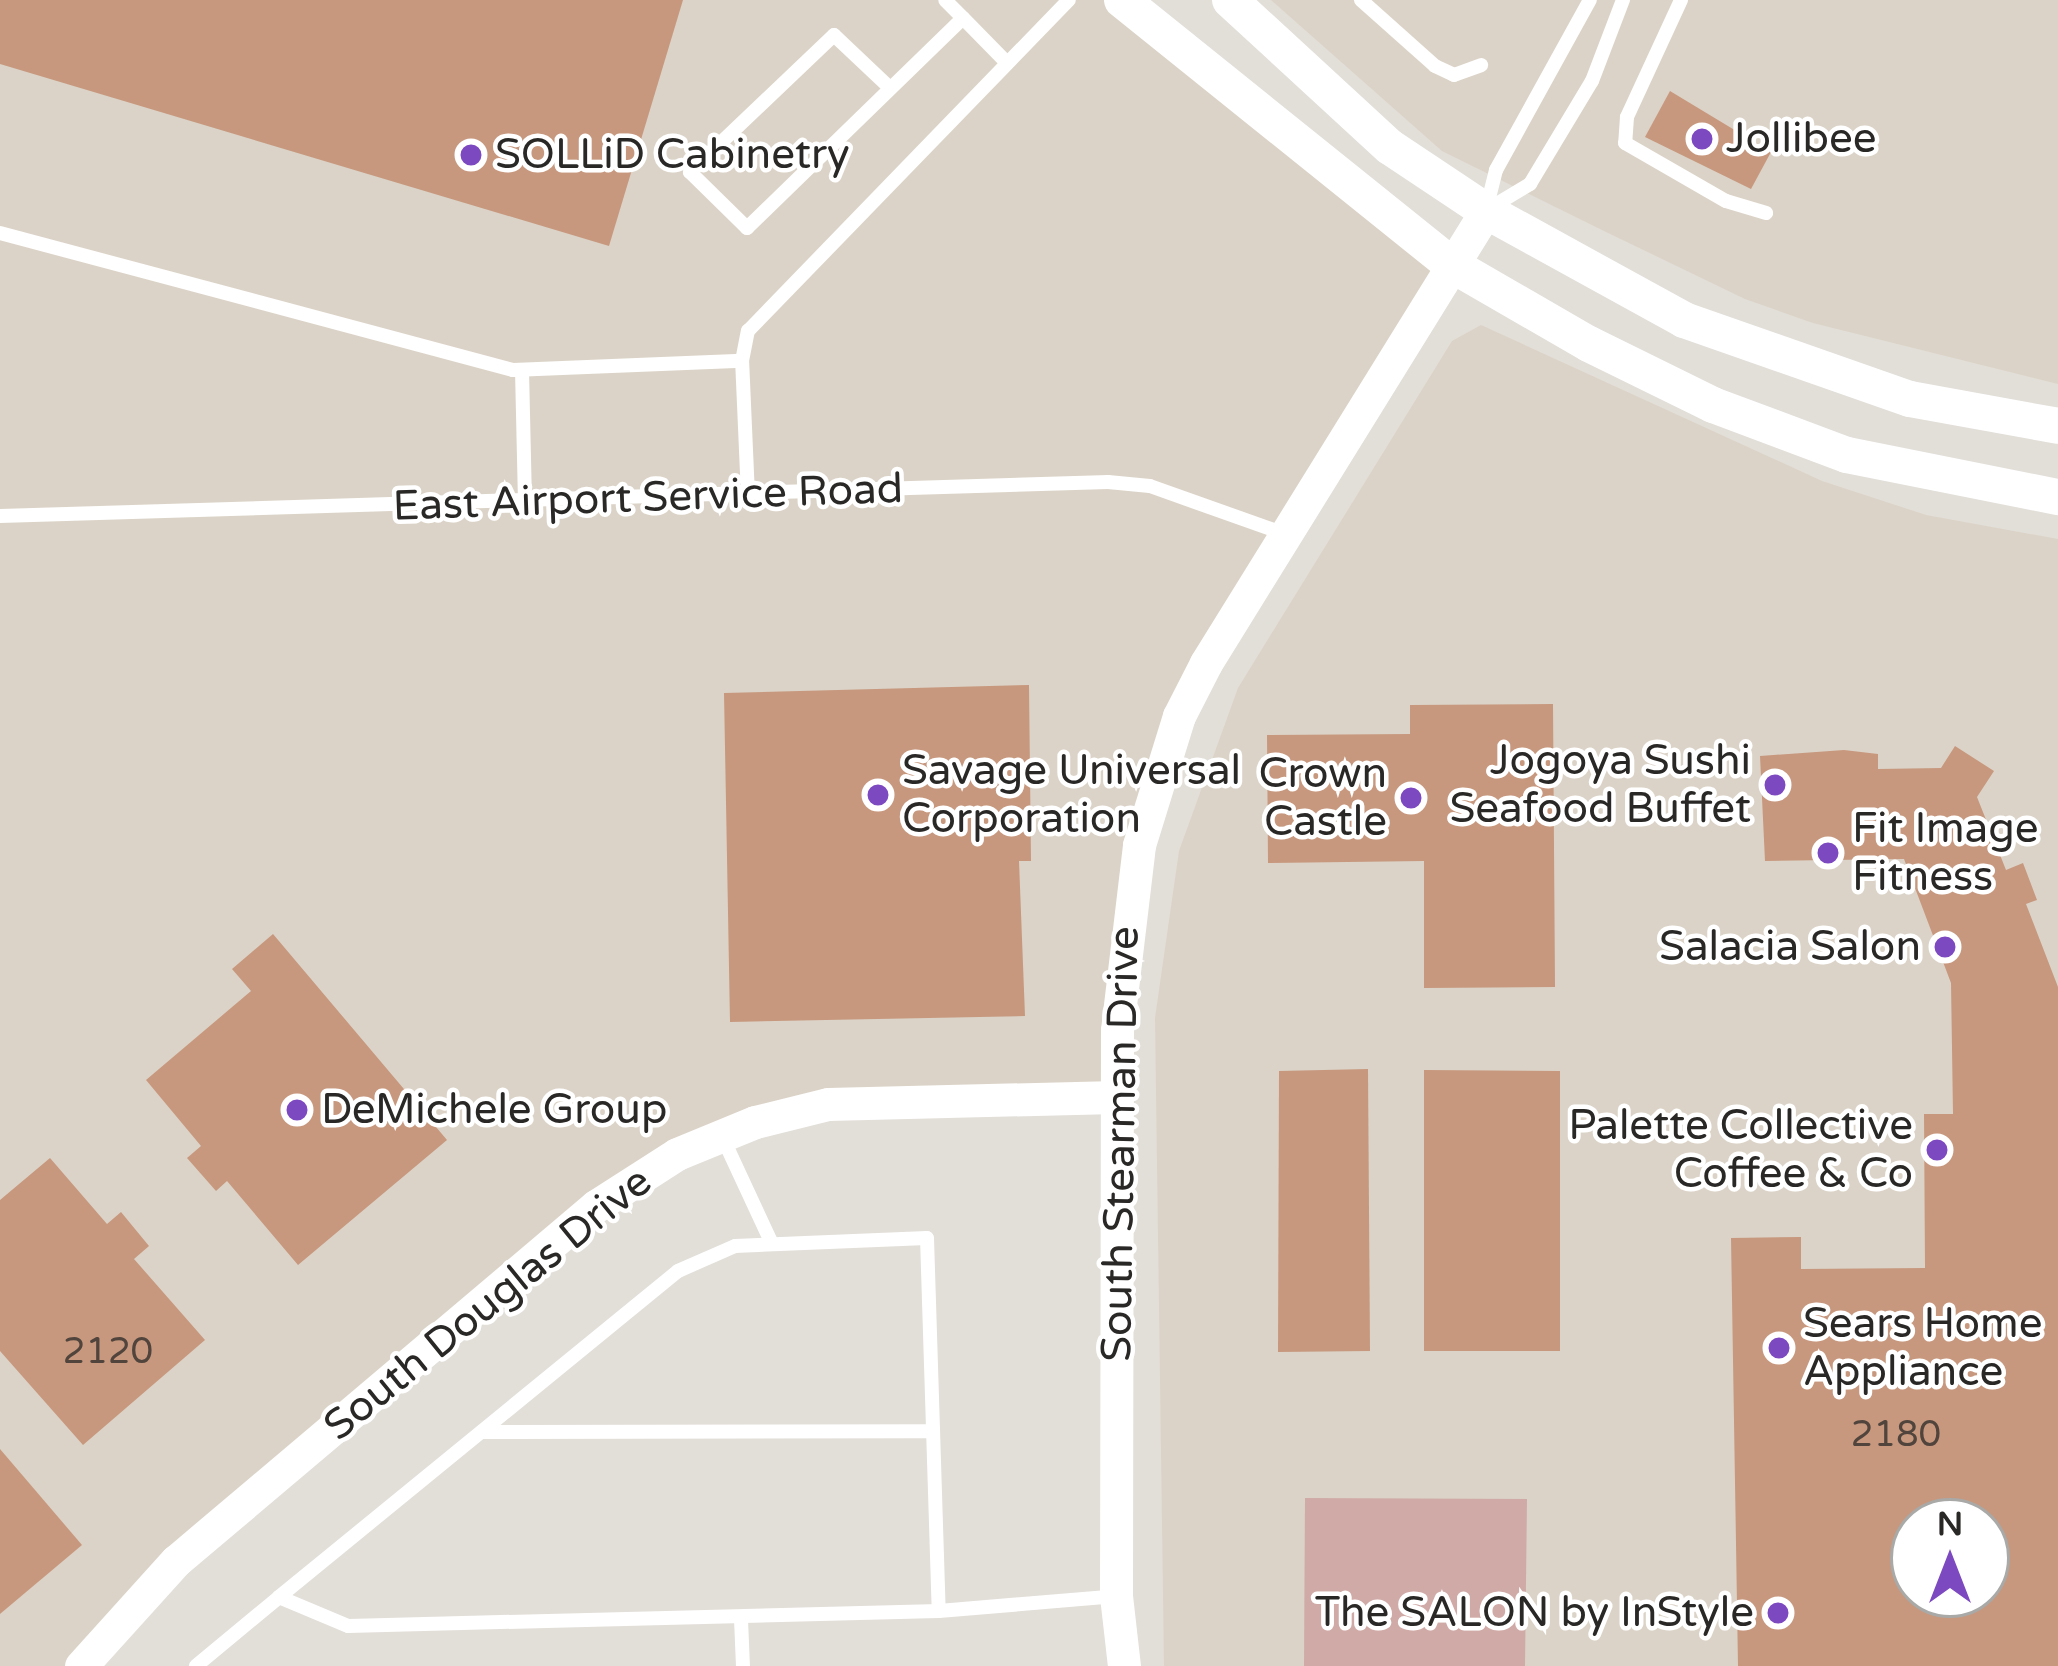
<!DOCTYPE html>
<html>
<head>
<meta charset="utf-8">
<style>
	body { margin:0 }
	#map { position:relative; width:2058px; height:1666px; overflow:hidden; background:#e2ded8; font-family:"Varela Round",sans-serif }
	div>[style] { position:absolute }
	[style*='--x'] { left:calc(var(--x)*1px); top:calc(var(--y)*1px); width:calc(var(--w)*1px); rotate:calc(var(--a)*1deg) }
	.built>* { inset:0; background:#dbd3c7 }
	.green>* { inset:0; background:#d0aaa7 }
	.building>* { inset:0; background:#c7987e }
	.service>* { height:14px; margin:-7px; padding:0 7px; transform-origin:7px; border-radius:7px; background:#fff }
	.tertiary>* { height:33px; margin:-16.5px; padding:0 16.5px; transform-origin:16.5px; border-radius:16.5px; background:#fff }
	.secondary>* { height:36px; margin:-18px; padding:0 18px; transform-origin:18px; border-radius:18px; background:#fff }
	.dots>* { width:33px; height:33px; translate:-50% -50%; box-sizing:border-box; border:6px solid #fff; border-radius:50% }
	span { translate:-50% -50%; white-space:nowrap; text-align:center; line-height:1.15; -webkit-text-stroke:9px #fff; paint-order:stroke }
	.number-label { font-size:36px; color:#50443c }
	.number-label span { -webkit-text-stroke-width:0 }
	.poi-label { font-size:42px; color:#292826 }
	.left { translate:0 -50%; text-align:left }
	.right { translate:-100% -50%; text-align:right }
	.street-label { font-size:42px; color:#292826 }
	.north { position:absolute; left:1890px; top:1498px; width:120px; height:120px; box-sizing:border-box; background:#fff; border:3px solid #a9a9a8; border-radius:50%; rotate:0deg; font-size:33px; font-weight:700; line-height:48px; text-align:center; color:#292826 }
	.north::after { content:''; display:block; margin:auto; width:42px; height:54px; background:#7c49c0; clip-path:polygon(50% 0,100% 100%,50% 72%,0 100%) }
</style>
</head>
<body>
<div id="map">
	<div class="built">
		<i style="clip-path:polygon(0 0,1122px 0,1452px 265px,1159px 776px,1116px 1097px,880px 1099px,637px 1177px,81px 1666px,0 1666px)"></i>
		<i style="clip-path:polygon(1271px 0,2058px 0,2058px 384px,1813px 323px,1745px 299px,1602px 230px,1442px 151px)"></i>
		<i style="clip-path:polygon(evenodd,1481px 325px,1822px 481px,1926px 515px,2058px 539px,2058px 1666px,1164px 1666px,1155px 1018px,1179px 851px,1238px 688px,1452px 341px,1481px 325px,1914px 1522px,1986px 1522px,1986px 1594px,1914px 1594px,1914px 1522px)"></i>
	</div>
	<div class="green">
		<i style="clip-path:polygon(1305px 1498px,1527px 1499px,1525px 1666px,1304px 1666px)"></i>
	</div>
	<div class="building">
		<i style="clip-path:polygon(0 0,683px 0,609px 246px,0 64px)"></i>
		<i style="clip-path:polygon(1670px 91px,1771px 152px,1751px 189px,1645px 137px)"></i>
		<i style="clip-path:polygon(1029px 685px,1031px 861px,1019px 861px,1025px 1016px,730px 1022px,724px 693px)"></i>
		<i style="clip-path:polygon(1553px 704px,1555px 987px,1424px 988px,1424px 861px,1268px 863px,1267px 735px,1410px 734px,1410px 705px)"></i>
		<i style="clip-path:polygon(evenodd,1955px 746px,1994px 771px,1977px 797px,2006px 870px,2023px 863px,2037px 900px,2026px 904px,2058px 987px,2058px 1666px,1738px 1666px,1731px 1238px,1801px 1237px,1801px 1269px,1925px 1268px,1924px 1114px,1953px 1114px,1951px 983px,1904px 859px,1765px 861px,1760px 756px,1844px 750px,1878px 754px,1878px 769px,1941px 768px,1955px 746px,1914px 1522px,1986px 1522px,1986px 1594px,1914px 1594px,1914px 1522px)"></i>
		<i style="clip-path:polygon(273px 934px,447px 1140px,298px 1265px,227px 1181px,216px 1191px,187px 1158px,201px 1146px,146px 1080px,251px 991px,232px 969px)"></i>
		<i style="clip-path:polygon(1368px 1069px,1370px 1351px,1278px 1352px,1279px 1071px)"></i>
		<i style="clip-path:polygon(1424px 1070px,1560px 1071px,1560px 1351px,1424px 1351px)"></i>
		<i style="clip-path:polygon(50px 1158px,107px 1224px,121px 1212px,149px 1246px,134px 1259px,205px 1340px,83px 1445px,0 1351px,0 1200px)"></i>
		<i style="clip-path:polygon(0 1449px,82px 1545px,0 1614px)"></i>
	</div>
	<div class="service">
		<i style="--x:1361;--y:0;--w:99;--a:41.7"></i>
		<i style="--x:1435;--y:66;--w:21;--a:25"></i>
		<i style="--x:1454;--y:75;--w:29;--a:-20"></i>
		<i style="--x:1681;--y:0;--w:129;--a:114.8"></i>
		<i style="--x:1627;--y:117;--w:26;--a:94"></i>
		<i style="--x:1625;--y:143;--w:116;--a:29.9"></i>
		<i style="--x:1726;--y:201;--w:42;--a:16.7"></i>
		<i style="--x:963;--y:18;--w:63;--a:45.6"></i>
		<i style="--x:890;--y:88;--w:77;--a:-136.6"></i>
		<i style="--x:834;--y:35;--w:199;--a:136.4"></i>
		<i style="--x:690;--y:172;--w:80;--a:44.5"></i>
		<i style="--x:747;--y:228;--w:301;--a:-44.2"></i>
		<i style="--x:963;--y:18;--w:25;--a:-135"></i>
		<i style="--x:1487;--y:206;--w:37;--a:-76"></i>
		<i style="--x:1496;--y:170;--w:194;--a:-61.1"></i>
		<i style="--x:1490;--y:208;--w:47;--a:-31"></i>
		<i style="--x:1530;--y:184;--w:120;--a:-59"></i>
		<i style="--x:1592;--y:81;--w:87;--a:-69.1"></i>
		<i style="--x:0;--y:233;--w:531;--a:14.95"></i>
		<i style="--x:513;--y:370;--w:229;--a:-2.3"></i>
		<i style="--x:522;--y:370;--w:134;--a:88.7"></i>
		<i style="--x:748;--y:496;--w:135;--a:-92.5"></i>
		<i style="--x:742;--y:361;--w:31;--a:-79"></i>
		<i style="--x:748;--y:331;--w:461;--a:-45.9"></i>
		<i style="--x:0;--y:516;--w:1109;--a:-1.76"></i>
		<i style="--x:1108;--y:482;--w:42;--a:5.4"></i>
		<i style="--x:1150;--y:486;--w:140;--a:19.6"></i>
		<i style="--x:721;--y:1134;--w:121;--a:65.1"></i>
		<i style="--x:482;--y:1432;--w:449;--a:-0.1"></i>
		<i style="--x:939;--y:1611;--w:591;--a:178.55"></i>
		<i style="--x:348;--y:1626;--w:75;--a:-157.2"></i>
		<i style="--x:279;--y:1597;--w:515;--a:-39.25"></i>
		<i style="--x:678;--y:1271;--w:62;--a:-23.7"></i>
		<i style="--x:735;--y:1246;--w:192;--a:-2.4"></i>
		<i style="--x:927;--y:1238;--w:373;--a:88.2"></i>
		<i style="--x:939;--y:1611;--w:178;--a:-4.8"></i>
		<i style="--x:741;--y:1619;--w:47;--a:87.6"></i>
		<i style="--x:196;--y:1666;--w:108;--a:-39.7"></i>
	</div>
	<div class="tertiary">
		<i style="--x:81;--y:1666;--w:142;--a:-47.9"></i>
		<i style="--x:176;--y:1561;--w:550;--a:-40.21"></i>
		<i style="--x:596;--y:1206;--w:96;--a:-32.7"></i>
		<i style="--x:677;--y:1154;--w:84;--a:-22.3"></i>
		<i style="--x:755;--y:1122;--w:75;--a:-13.9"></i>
		<i style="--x:828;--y:1104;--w:288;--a:-1.4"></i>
		<i style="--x:1124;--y:1666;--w:70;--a:-96.5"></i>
		<i style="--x:1116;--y:1596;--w:566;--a:-89.9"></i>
		<i style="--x:1117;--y:1030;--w:186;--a:-83.2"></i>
		<i style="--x:1139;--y:845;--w:135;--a:-72.8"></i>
		<i style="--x:1179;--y:716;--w:59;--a:-63"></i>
		<i style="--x:1206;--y:663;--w:532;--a:-58.22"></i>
	</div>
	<div class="secondary">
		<i style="--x:1122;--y:0;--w:423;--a:38.8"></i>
		<i style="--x:1452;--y:265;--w:158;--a:30"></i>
		<i style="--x:1589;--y:344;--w:138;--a:26.2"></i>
		<i style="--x:1713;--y:405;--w:143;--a:20.5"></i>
		<i style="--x:1847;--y:455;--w:215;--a:11.3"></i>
		<i style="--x:1230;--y:0;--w:217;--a:42.6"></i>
		<i style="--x:1390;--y:147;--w:115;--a:33.7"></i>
		<i style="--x:1486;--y:211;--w:226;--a:28.8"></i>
		<i style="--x:1684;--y:320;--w:239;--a:19.3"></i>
		<i style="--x:1910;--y:399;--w:150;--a:10.3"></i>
	</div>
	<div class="dots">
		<i style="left:1702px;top:139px;background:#7c49c0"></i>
		<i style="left:471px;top:155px;background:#7c49c0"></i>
		<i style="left:1775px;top:785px;background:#7c49c0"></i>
		<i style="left:878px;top:795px;background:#7c49c0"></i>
		<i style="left:1411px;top:798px;background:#7c49c0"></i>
		<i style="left:1828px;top:853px;background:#7c49c0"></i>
		<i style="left:1945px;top:947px;background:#7c49c0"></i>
		<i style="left:297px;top:1110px;background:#7c49c0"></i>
		<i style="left:1937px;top:1150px;background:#7c49c0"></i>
		<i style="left:1779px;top:1348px;background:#7c49c0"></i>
		<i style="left:1778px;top:1613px;background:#7c49c0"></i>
	</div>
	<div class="number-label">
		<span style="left:108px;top:1352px">2120</span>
		<span style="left:1896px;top:1435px">2180</span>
	</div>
	<div class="poi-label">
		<span class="left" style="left:1726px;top:139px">Jollibee</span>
		<span class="left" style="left:495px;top:155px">SOLLiD Cabinetry</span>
		<span class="right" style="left:1751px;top:785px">Jogoya Sushi<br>Seafood Buffet</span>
		<span class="left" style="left:902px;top:795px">Savage Universal<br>Corporation</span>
		<span class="right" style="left:1387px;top:798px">Crown<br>Castle</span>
		<span class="left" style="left:1852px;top:853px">Fit Image<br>Fitness</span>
		<span class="right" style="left:1921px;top:947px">Salacia Salon</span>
		<span class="left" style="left:321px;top:1110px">DeMichele Group</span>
		<span class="right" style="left:1913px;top:1150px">Palette Collective<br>Coffee &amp; Co</span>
		<span class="left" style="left:1803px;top:1348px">Sears Home<br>Appliance</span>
		<span class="right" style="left:1754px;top:1613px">The SALON by InStyle</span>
	</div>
	<div class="street-label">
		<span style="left:648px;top:498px;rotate:-2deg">East Airport Service Road</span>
		<span style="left:1121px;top:1144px;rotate:-89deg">South Stearman Drive</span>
		<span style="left:488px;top:1304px;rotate:-39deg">South Douglas Drive</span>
	</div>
	<div class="north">N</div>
</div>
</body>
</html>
